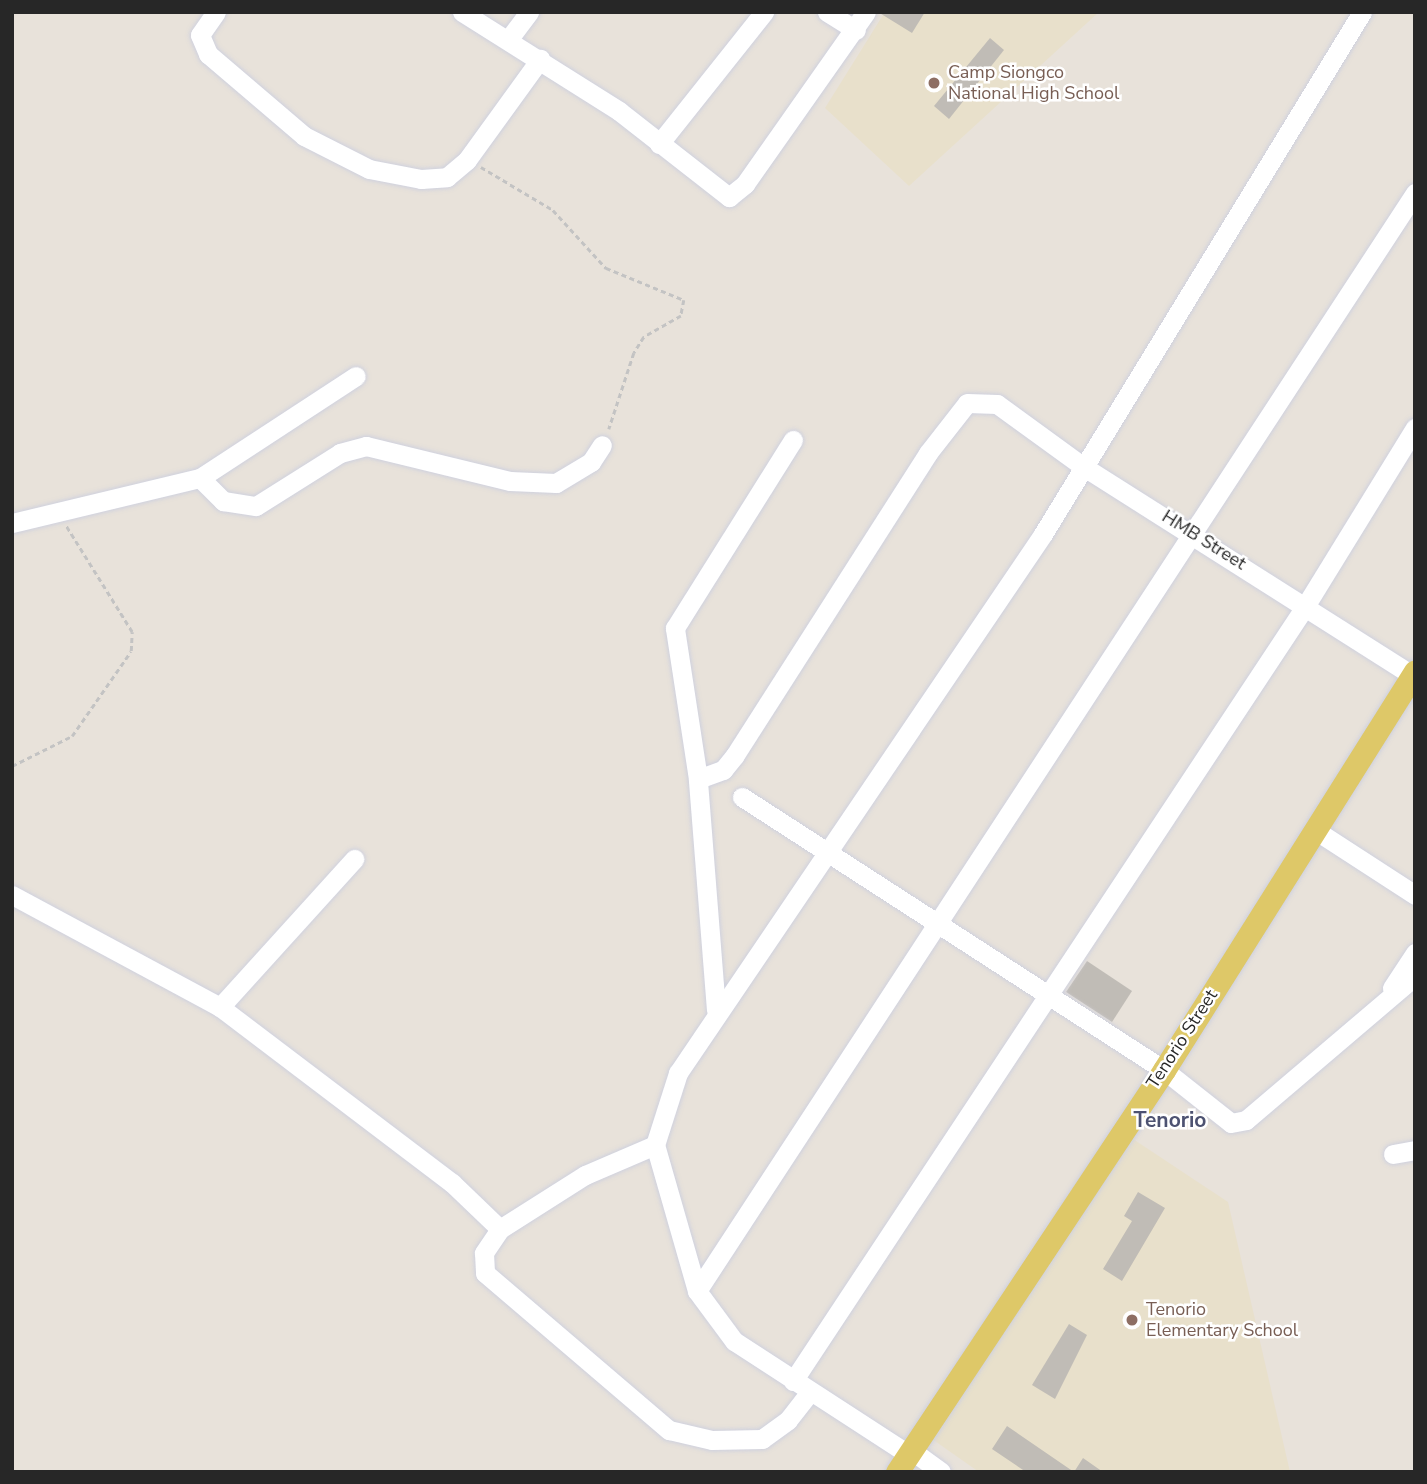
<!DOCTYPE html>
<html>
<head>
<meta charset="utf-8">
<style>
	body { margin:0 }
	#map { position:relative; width:1427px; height:1484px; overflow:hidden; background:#e8e2da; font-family:"Nunito Sans",sans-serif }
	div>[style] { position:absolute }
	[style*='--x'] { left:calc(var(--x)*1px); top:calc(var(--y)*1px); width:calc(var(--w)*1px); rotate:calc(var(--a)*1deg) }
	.education>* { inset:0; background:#e8e0cb }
	.building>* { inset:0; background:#c0bcb6 }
	.path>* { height:2.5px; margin-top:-1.25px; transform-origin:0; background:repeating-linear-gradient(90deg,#c3c3c3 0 5px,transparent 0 8.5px) }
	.roads { filter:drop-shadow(0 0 2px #cfd1de) drop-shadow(0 0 2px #cfd1de) }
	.minor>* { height:19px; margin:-9.5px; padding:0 9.5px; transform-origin:9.5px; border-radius:9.5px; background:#fff }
	.major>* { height:23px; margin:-11.5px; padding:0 11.5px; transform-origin:11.5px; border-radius:11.5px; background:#dec868 }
	.dots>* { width:19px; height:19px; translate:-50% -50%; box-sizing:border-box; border:4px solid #fff; border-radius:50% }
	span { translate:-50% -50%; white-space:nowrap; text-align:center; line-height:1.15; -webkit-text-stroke:5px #fff; paint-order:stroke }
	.education-label { font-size:18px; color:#785e54 }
	.left { translate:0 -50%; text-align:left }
	.street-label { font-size:18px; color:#272727 }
	.quarter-label { font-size:21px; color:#4d5271; font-weight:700 }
	.frame { position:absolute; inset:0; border:14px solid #272727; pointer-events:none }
</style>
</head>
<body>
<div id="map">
	<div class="education">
		<i style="clip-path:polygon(885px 12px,1099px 12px,909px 186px,825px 108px)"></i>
		<i style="clip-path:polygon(1127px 1135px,1228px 1202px,1290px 1472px,979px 1472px,932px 1439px)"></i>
	</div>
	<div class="building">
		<i style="clip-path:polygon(878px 12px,925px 12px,912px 33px)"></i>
		<i style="clip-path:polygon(990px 38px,1004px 50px,949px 119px,934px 106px)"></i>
		<i style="clip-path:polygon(1087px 961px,1132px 991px,1112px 1022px,1066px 992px)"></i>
		<i style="clip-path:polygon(1138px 1192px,1165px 1208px,1122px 1281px,1103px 1269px,1132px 1221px,1124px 1216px)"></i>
		<i style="clip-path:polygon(1069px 1324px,1087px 1335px,1055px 1399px,1032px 1385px)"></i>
		<i style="clip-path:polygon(1007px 1426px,1074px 1472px,1083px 1458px,1103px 1472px,1026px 1472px,992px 1449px)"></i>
	</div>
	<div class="path">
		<i style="--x:481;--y:167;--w:84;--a:30.8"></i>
		<i style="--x:553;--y:210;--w:79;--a:47.6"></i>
		<i style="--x:606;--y:268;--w:84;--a:22.3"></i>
		<i style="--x:684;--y:300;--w:16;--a:101"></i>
		<i style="--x:681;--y:316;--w:43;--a:150.4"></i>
		<i style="--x:644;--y:337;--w:19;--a:122"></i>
		<i style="--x:634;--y:353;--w:80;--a:108.2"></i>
		<i style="--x:12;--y:766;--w:67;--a:-26.6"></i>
		<i style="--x:72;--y:736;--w:103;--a:-55.2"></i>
		<i style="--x:131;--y:651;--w:19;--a:-87"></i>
		<i style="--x:132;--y:632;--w:125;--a:-121.9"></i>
	</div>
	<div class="roads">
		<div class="minor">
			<i style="--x:216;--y:12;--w:28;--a:125"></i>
			<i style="--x:200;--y:35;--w:21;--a:67"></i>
			<i style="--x:208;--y:54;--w:126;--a:40.5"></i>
			<i style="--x:304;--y:136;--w:73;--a:26.9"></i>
			<i style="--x:369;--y:169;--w:53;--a:10.9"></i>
			<i style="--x:421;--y:179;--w:26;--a:-4"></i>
			<i style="--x:447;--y:177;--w:26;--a:-40"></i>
			<i style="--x:467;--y:160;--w:125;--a:-54.1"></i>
			<i style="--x:462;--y:12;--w:186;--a:32.2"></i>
			<i style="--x:619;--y:111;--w:140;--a:38"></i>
			<i style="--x:729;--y:197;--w:21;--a:-39"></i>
			<i style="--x:745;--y:184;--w:210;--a:-54.9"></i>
			<i style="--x:827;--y:12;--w:34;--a:32"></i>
			<i style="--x:508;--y:40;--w:35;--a:-53"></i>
			<i style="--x:659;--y:144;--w:169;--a:-51.5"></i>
			<i style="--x:200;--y:478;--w:33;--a:45"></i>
			<i style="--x:223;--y:501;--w:33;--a:9"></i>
			<i style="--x:256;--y:506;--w:99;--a:-32.2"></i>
			<i style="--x:340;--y:453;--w:27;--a:-15"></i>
			<i style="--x:366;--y:446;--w:148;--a:13.7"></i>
			<i style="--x:510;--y:481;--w:46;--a:2.5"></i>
			<i style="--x:556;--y:483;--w:41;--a:-31"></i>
			<i style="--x:591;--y:462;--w:20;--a:-57"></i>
			<i style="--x:12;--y:523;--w:193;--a:-13.5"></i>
			<i style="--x:200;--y:478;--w:186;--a:-33.2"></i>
			<i style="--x:698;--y:779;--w:153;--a:-98.7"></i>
			<i style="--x:675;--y:628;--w:222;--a:-57.9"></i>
			<i style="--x:742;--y:797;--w:503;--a:32.9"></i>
			<i style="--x:1164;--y:1070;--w:85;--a:38.3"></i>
			<i style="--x:1231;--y:1123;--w:15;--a:-11"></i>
			<i style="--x:1246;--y:1120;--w:222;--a:-40.4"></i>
			<i style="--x:1315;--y:830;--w:119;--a:33"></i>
			<i style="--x:12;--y:895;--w:236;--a:28.3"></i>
			<i style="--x:220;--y:1007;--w:291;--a:37.2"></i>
			<i style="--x:452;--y:1183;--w:66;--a:43.8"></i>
			<i style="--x:1392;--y:988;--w:42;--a:-56.7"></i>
			<i style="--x:220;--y:1007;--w:200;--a:-47.8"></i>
			<i style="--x:716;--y:1010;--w:232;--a:-94.5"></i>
			<i style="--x:698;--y:779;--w:27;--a:-20"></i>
			<i style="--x:723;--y:770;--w:19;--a:-51"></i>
			<i style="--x:735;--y:755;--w:358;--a:-57.4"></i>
			<i style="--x:928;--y:453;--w:63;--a:-52"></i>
			<i style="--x:967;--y:403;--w:30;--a:2"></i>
			<i style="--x:997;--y:404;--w:104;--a:36"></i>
			<i style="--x:1081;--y:465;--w:392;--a:32.4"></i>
			<i style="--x:655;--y:1145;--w:76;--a:156.8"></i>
			<i style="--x:585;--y:1175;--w:101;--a:147.6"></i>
			<i style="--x:500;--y:1229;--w:29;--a:124"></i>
			<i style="--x:484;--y:1253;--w:20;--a:87"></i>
			<i style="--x:485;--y:1273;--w:242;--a:40.5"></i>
			<i style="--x:669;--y:1430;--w:44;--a:13.1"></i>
			<i style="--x:712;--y:1440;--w:50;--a:-1.1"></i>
			<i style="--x:762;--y:1439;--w:32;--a:-36"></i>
			<i style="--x:788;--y:1420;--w:36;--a:-52"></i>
			<i style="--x:1393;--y:1154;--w:22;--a:-10"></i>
			<i style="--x:697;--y:1291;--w:152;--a:-106"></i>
			<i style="--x:655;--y:1145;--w:76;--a:-72.3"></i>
			<i style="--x:678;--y:1073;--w:651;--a:-55.89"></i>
			<i style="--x:1043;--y:534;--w:612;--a:-58.57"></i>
			<i style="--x:793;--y:1381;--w:930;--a:-56.53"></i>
			<i style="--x:1306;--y:605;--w:208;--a:-58.4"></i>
			<i style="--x:911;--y:1450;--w:37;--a:36"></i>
			<i style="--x:908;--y:1454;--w:207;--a:-147"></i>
			<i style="--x:734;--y:1341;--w:62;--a:-126.5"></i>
			<i style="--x:697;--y:1291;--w:1312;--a:-56.82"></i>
		</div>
		<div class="major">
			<i style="--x:897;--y:1472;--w:483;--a:-56.4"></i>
			<i style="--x:1164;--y:1070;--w:471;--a:-57.8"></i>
		</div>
	</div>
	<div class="dots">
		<i style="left:934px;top:83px;background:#8d6e63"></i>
		<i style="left:1132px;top:1320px;background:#8d6e63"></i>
	</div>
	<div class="education-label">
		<span class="left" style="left:948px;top:83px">Camp Siongco<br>National High School</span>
		<span class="left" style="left:1146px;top:1320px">Tenorio<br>Elementary School</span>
	</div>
	<div class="street-label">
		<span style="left:1204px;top:540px;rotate:32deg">HMB Street</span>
		<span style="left:1182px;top:1039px;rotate:-57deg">Tenorio Street</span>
	</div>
	<div class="quarter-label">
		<span style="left:1170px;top:1120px">Tenorio</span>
	</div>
	<div class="frame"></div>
</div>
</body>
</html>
